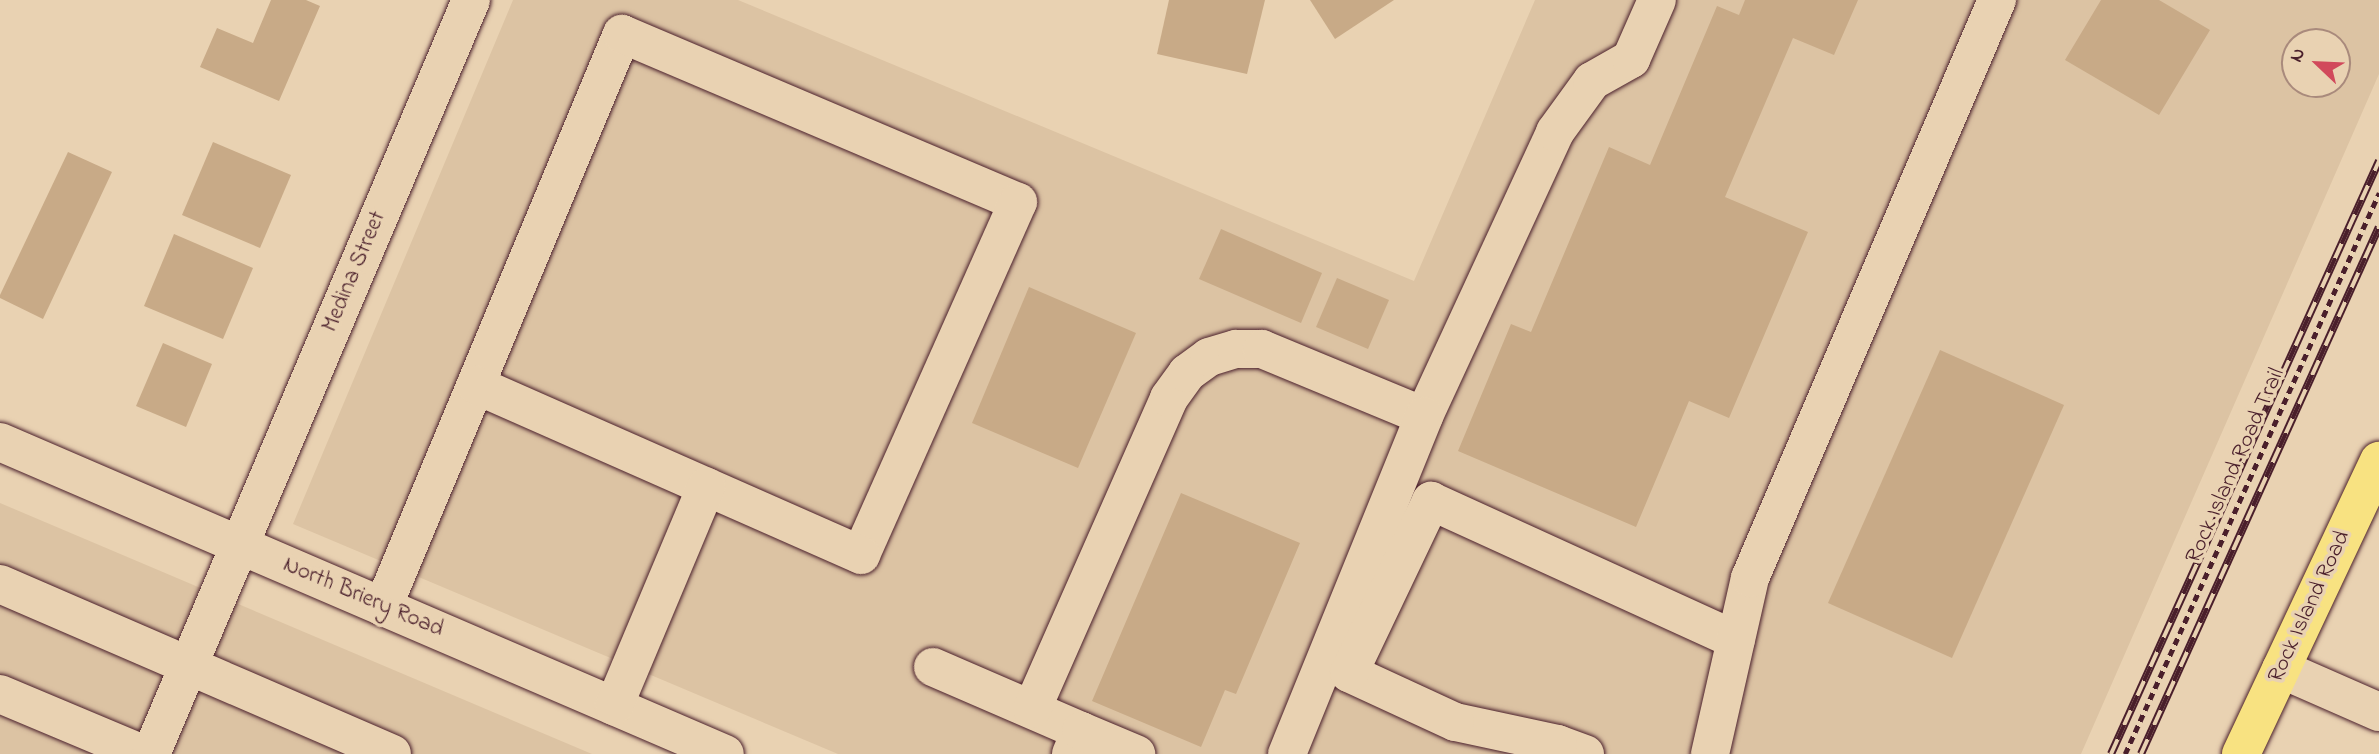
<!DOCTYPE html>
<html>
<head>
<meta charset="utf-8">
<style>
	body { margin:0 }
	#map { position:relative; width:2379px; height:754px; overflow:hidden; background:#e9d2b2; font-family:"Indie Flower",sans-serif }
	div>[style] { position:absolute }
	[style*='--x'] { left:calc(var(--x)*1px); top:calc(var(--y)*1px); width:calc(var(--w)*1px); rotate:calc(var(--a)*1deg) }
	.built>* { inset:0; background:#dcc3a3 }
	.building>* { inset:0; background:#c8aa87 }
	.path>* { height:4.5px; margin-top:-2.25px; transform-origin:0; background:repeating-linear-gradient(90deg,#4a1f2b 0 7px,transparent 0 12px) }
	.roads { filter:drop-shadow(0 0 2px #4a1f2b) drop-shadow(0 0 2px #4a1f2b) }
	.minor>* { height:38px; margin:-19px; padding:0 19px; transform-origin:19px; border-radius:19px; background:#e9d2b2 }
	.major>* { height:38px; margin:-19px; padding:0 19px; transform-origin:19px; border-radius:19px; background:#f8e281 }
	.rail>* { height:8px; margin-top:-4px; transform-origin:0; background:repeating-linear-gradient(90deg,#e9d2b2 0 16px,#4a1f2b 0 32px); box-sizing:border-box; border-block:2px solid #4a1f2b }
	span { translate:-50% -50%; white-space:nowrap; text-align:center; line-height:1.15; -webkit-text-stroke:7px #e9d2b2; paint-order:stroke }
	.street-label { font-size:23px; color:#4a1f2b }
	.north { position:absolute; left:2281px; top:28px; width:70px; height:70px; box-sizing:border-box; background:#e9d2b2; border:2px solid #a98a7c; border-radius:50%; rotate:293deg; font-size:19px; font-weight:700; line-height:28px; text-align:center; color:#4a1f2b }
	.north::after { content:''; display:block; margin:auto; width:24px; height:32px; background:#d1495b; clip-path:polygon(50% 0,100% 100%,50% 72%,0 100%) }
</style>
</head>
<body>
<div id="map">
	<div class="built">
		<i style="clip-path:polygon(evenodd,513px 0,738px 0,1414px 281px,1535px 0,2379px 0,2379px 74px,2081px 754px,838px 754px,293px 524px,513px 0,2295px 42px,2337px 42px,2337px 84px,2295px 84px,2295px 42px)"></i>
		<i style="clip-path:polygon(0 503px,592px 754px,0 754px)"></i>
	</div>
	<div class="building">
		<i style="clip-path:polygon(271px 0,306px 0,320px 6px,279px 101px,200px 67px,217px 28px,253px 43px)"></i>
		<i style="clip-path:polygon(1169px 0,1265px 0,1247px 74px,1157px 54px)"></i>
		<i style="clip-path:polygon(1310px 0,1394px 0,1335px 39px)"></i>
		<i style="clip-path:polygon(1745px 0,1858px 0,1834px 55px,1793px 38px,1725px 197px,1808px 232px,1729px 418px,1689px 401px,1636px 527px,1458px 451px,1511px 324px,1531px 332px,1609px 147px,1650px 165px,1717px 6px,1739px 15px)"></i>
		<i style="clip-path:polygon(2101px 0,2159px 0,2210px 30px,2159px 115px,2065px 60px)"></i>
		<i style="clip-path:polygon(213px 142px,291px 175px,260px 248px,182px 215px)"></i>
		<i style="clip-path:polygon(68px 152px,112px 172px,43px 319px,0 298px,0 295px)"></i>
		<i style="clip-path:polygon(1221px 229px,1322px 273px,1301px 323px,1199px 279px)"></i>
		<i style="clip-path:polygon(174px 234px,253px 268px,223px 339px,144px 306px)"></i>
		<i style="clip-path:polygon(1337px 278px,1389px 300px,1368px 349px,1316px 327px)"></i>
		<i style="clip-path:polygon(1029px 287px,1136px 333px,1078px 468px,972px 423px)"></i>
		<i style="clip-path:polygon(163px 343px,212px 364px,186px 427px,136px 406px)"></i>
		<i style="clip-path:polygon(1940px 350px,2064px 405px,1952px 658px,1828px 603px)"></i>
		<i style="clip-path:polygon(1181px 493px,1300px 543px,1236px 694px,1225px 690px,1201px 747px,1092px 701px)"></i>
	</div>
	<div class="path">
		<i style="--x:2125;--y:754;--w:616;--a:-65.64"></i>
	</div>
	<div class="roads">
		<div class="minor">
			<i style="--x:0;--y:442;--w:789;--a:23.28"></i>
			<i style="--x:0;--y:584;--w:427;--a:23.4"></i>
			<i style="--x:383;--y:607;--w:621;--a:-67.36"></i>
			<i style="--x:622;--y:34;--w:430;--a:23"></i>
			<i style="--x:1018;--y:202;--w:386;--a:114"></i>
			<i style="--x:861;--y:555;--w:421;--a:-156.2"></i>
			<i style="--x:933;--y:667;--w:161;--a:23.4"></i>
			<i style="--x:2281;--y:669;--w:107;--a:23.7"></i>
			<i style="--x:0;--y:694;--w:155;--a:22.8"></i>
			<i style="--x:614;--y:706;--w:238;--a:-67.2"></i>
			<i style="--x:1032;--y:709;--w:340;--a:-66.2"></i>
			<i style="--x:1169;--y:398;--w:31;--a:-54"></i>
			<i style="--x:1187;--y:373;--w:27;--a:-36"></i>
			<i style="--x:1209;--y:357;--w:28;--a:-17"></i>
			<i style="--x:1236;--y:349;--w:26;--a:0"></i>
			<i style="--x:1262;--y:349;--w:175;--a:22.5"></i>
			<i style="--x:1424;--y:416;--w:313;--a:-65.2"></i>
			<i style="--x:1555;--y:132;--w:63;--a:-54"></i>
			<i style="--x:1592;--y:81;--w:45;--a:-29.4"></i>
			<i style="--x:1631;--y:59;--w:64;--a:-66.2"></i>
			<i style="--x:151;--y:754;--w:819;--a:-67"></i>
			<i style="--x:1071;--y:754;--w:25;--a:-67"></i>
			<i style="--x:1081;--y:731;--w:60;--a:22.7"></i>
			<i style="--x:1287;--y:754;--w:365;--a:-67.9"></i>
			<i style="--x:1585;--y:754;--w:29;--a:-160"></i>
			<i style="--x:1558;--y:744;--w:105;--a:-167.9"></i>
			<i style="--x:1455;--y:722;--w:117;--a:-155.2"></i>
			<i style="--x:1349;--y:673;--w:191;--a:-64.5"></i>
			<i style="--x:1431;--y:501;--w:335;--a:24.5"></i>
			<i style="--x:1710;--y:754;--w:180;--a:-77.2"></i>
			<i style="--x:1750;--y:578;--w:629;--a:-66.86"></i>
		</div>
		<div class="major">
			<i style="--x:2241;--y:754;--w:324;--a:-64.8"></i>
		</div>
	</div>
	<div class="rail">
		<i style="--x:2111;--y:754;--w:651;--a:-65.68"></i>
		<i style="--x:2141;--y:754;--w:578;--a:-65.7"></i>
	</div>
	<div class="street-label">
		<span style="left:355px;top:272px;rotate:-67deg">Medina Street</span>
		<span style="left:2236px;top:466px;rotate:-66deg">Rock Island Road Trail</span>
		<span style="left:363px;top:598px;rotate:23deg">North Briery Road</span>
		<span style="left:2310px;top:607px;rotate:-65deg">Rock Island Road</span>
	</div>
	<div class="north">N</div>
</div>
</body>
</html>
